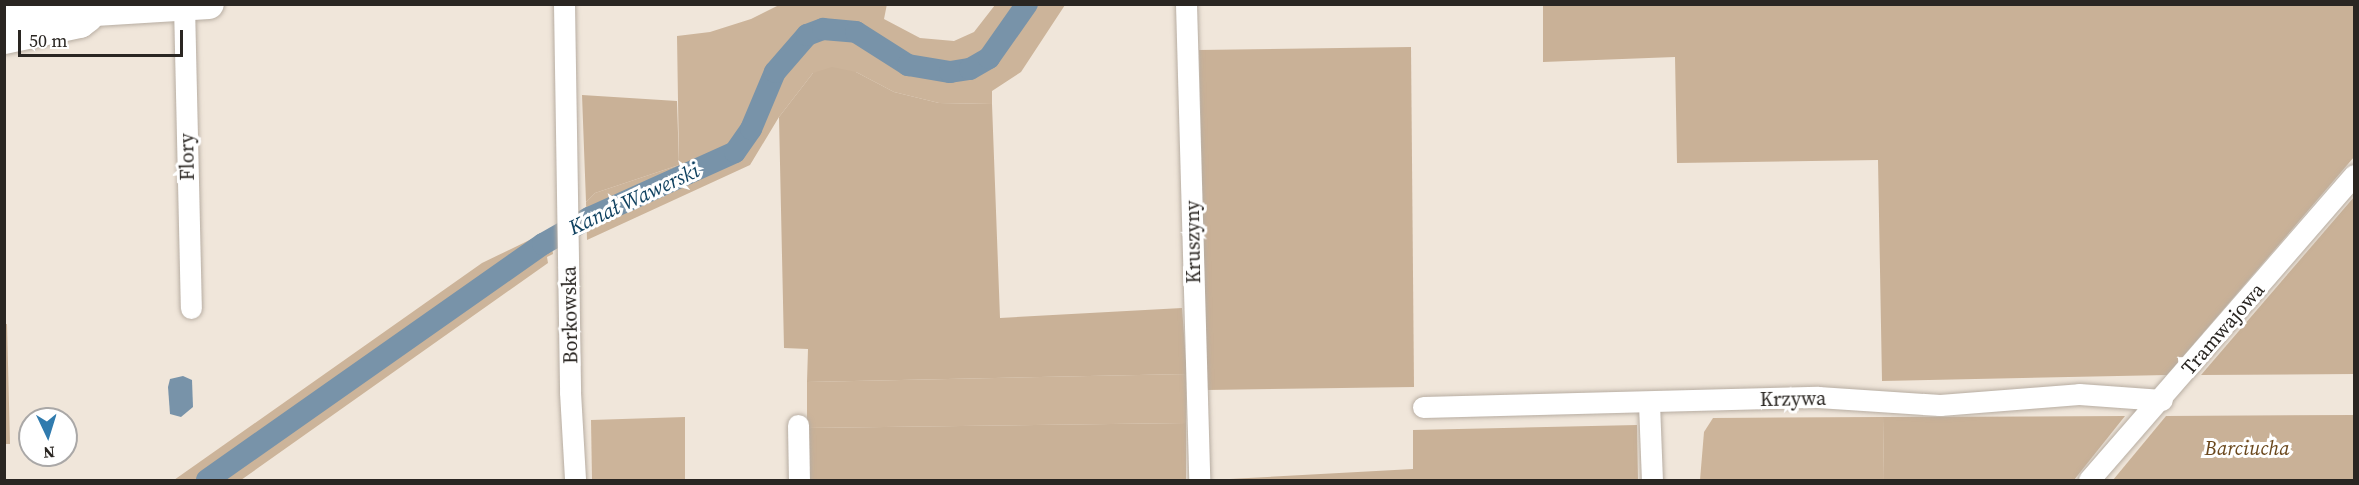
<!DOCTYPE html>
<html>
<head>
<meta charset="utf-8">
<style>
	body { margin:0 }
	#map { position:relative; width:2359px; height:485px; overflow:hidden; background:#f0e6da; font-family:"Source Serif 4",serif }
	div>[style] { position:absolute }
	[style*='--x'] { left:calc(var(--x)*1px); top:calc(var(--y)*1px); width:calc(var(--w)*1px); rotate:calc(var(--a)*1deg) }
	.green>* { inset:0; background:#ccb49a }
	.forest>* { inset:0; background:#c9b197 }
	.water>* { inset:0; background:#7893a9 }
	.canal>* { height:22px; margin:-11px; padding:0 11px; transform-origin:11px; border-radius:11px; background:#7893a9 }
	.roads { filter:drop-shadow(0 0 2px #b7ada2) drop-shadow(0 0 2px #b7ada2) }
	.street>* { height:21px; margin:-10.5px; padding:0 10.5px; transform-origin:10.5px; border-radius:10.5px; background:#fff }
	.secondary>* { height:30px; margin:-15px; padding:0 15px; transform-origin:15px; border-radius:15px; background:#fff }
	span { translate:-50% -50%; white-space:nowrap; text-align:center; line-height:1.15; -webkit-text-stroke:6px #fff; paint-order:stroke }
	.street-label { font-size:20px; color:#2a2622 }
	.park-label { font-size:20px; color:#6a471c; font-style:italic }
	.water-label { font-size:21px; color:#0d3f5e; font-style:italic }
	.frame { position:absolute; inset:0; border:6px solid #2a2622; pointer-events:none }
	.north { position:absolute; left:18px; top:407px; width:60px; height:60px; box-sizing:border-box; background:#fff; border:2px solid #aaa8a7; border-radius:50%; rotate:176deg; font-size:16px; font-weight:700; line-height:24px; text-align:center; color:#2a2622 }
	.north::after { content:''; display:block; margin:auto; width:21px; height:27px; background:#307bae; clip-path:polygon(50% 0,100% 100%,50% 72%,0 100%) }
	.scale { position:absolute; left:18px; top:30px; width:165px; height:27px; box-sizing:border-box; border:3px solid #2a2622; border-top:0; padding-left:8px; font-size:18px; line-height:21px; white-space:nowrap; color:#2a2622; -webkit-text-stroke:4px #fff; paint-order:stroke }
</style>
</head>
<body>
<div id="map">
	<div class="green">
		<i style="clip-path:polygon(887px 4px,884px 19px,920px 38px,954px 41px,974px 32px,995px 5px,1065px 5px,1021px 72px,992px 91px,992px 104px,939px 103px,894px 92px,856px 72px,813px 73px,779px 117px,750px 165px,587px 240px,586px 202px,595px 193px,679px 165px,677px 36px,710px 32px,751px 19px,779px 5px)"></i>
		<i style="clip-path:polygon(550px 230px,553px 254px,547px 257px,548px 263px,241px 480px,174px 480px,482px 263px)"></i>
		<i style="clip-path:polygon(4px 324px,7px 324px,10px 444px,5px 444px)"></i>
		<i style="clip-path:polygon(1187px 374px,1186px 423px,807px 428px,807px 382px)"></i>
		<i style="clip-path:polygon(685px 417px,685px 480px,592px 480px,591px 420px)"></i>
		<i style="clip-path:polygon(1883px 417px,1884px 480px,1700px 480px,1704px 432px,1713px 418px)"></i>
	</div>
	<div class="forest">
		<i style="clip-path:polygon(1543px 5px,2354px 5px,2354px 157px,2167px 375px,1882px 381px,1878px 160px,1677px 163px,1675px 57px,1543px 62px)"></i>
		<i style="clip-path:polygon(1411px 47px,1414px 387px,1207px 390px,1199px 50px)"></i>
		<i style="clip-path:polygon(832px 67px,856px 72px,894px 92px,939px 103px,992px 104px,1000px 318px,1182px 308px,1187px 374px,807px 382px,808px 349px,784px 348px,779px 117px,813px 73px)"></i>
		<i style="clip-path:polygon(582px 95px,677px 101px,679px 165px,595px 193px,586px 202px)"></i>
		<i style="clip-path:polygon(2354px 197px,2354px 374px,2201px 375px)"></i>
		<i style="clip-path:polygon(2354px 415px,2354px 480px,2113px 480px,2166px 416px)"></i>
		<i style="clip-path:polygon(2125px 416px,2074px 480px,1884px 480px,1883px 417px)"></i>
		<i style="clip-path:polygon(1186px 423px,1186px 480px,808px 480px,807px 428px)"></i>
		<i style="clip-path:polygon(1637px 425px,1638px 480px,1211px 480px,1413px 469px,1413px 430px)"></i>
	</div>
	<div class="water">
		<i style="clip-path:polygon(183px 376px,192px 380px,193px 407px,181px 417px,170px 414px,168px 387px,170px 379px)"></i>
	</div>
	<div class="canal">
		<i style="--x:207;--y:480;--w:411;--a:-35.1"></i>
		<i style="--x:543;--y:244;--w:53;--a:-29.5"></i>
		<i style="--x:589;--y:218;--w:160;--a:-24.3"></i>
		<i style="--x:735;--y:152;--w:28;--a:-55"></i>
		<i style="--x:751;--y:129;--w:62;--a:-67.2"></i>
		<i style="--x:775;--y:72;--w:49;--a:-49.1"></i>
		<i style="--x:807;--y:35;--w:17;--a:-21"></i>
		<i style="--x:823;--y:29;--w:33;--a:5"></i>
		<i style="--x:856;--y:32;--w:62;--a:32.4"></i>
		<i style="--x:908;--y:65;--w:43;--a:9.5"></i>
		<i style="--x:950;--y:72;--w:20;--a:-9"></i>
		<i style="--x:970;--y:69;--w:22;--a:-30"></i>
		<i style="--x:989;--y:58;--w:66;--a:-54.9"></i>
	</div>
	<div class="roads">
		<div class="street">
			<i style="--x:564;--y:4;--w:388;--a:89.1"></i>
			<i style="--x:570;--y:392;--w:88;--a:86.7"></i>
			<i style="--x:1186;--y:4;--w:476;--a:88.4"></i>
			<i style="--x:184;--y:5;--w:303;--a:88.7"></i>
			<i style="--x:1649;--y:403;--w:77;--a:87.8"></i>
			<i style="--x:1423;--y:407;--w:395;--a:-1.5"></i>
			<i style="--x:1818;--y:397;--w:122;--a:3.8"></i>
			<i style="--x:1940;--y:405;--w:139;--a:-4.5"></i>
			<i style="--x:2079;--y:394;--w:83;--a:4.1"></i>
			<i style="--x:798;--y:425;--w:55;--a:89"></i>
			<i style="--x:2089;--y:480;--w:404;--a:-49"></i>
		</div>
		<div class="secondary">
			<i style="--x:4;--y:17;--w:75;--a:-9.2"></i>
			<i style="--x:78;--y:5;--w:18;--a:19"></i>
			<i style="--x:95;--y:11;--w:114;--a:-3.5"></i>
			<i style="--x:4;--y:39;--w:78;--a:-11.9"></i>
			<i style="--x:80;--y:23;--w:10;--a:-37"></i>
		</div>
	</div>
	<div class="street-label">
		<span style="left:187px;top:157px;rotate:-91deg">Flory</span>
		<span style="left:1193px;top:242px;rotate:-91deg">Kruszyny</span>
		<span style="left:570px;top:315px;rotate:-91deg">Borkowska</span>
		<span style="left:2223px;top:329px;rotate:-49deg">Tramwajowa</span>
		<span style="left:1793px;top:399px;rotate:-1deg">Krzywa</span>
	</div>
	<div class="park-label">
		<span style="left:2247px;top:448px">Barciucha</span>
	</div>
	<div class="water-label">
		<span style="left:634px;top:199px;rotate:-25deg">Kanał Wawerski</span>
	</div>
	<div class="frame"></div>
	<div class="north">N</div>
	<div class="scale">50 m</div>
</div>
</body>
</html>
